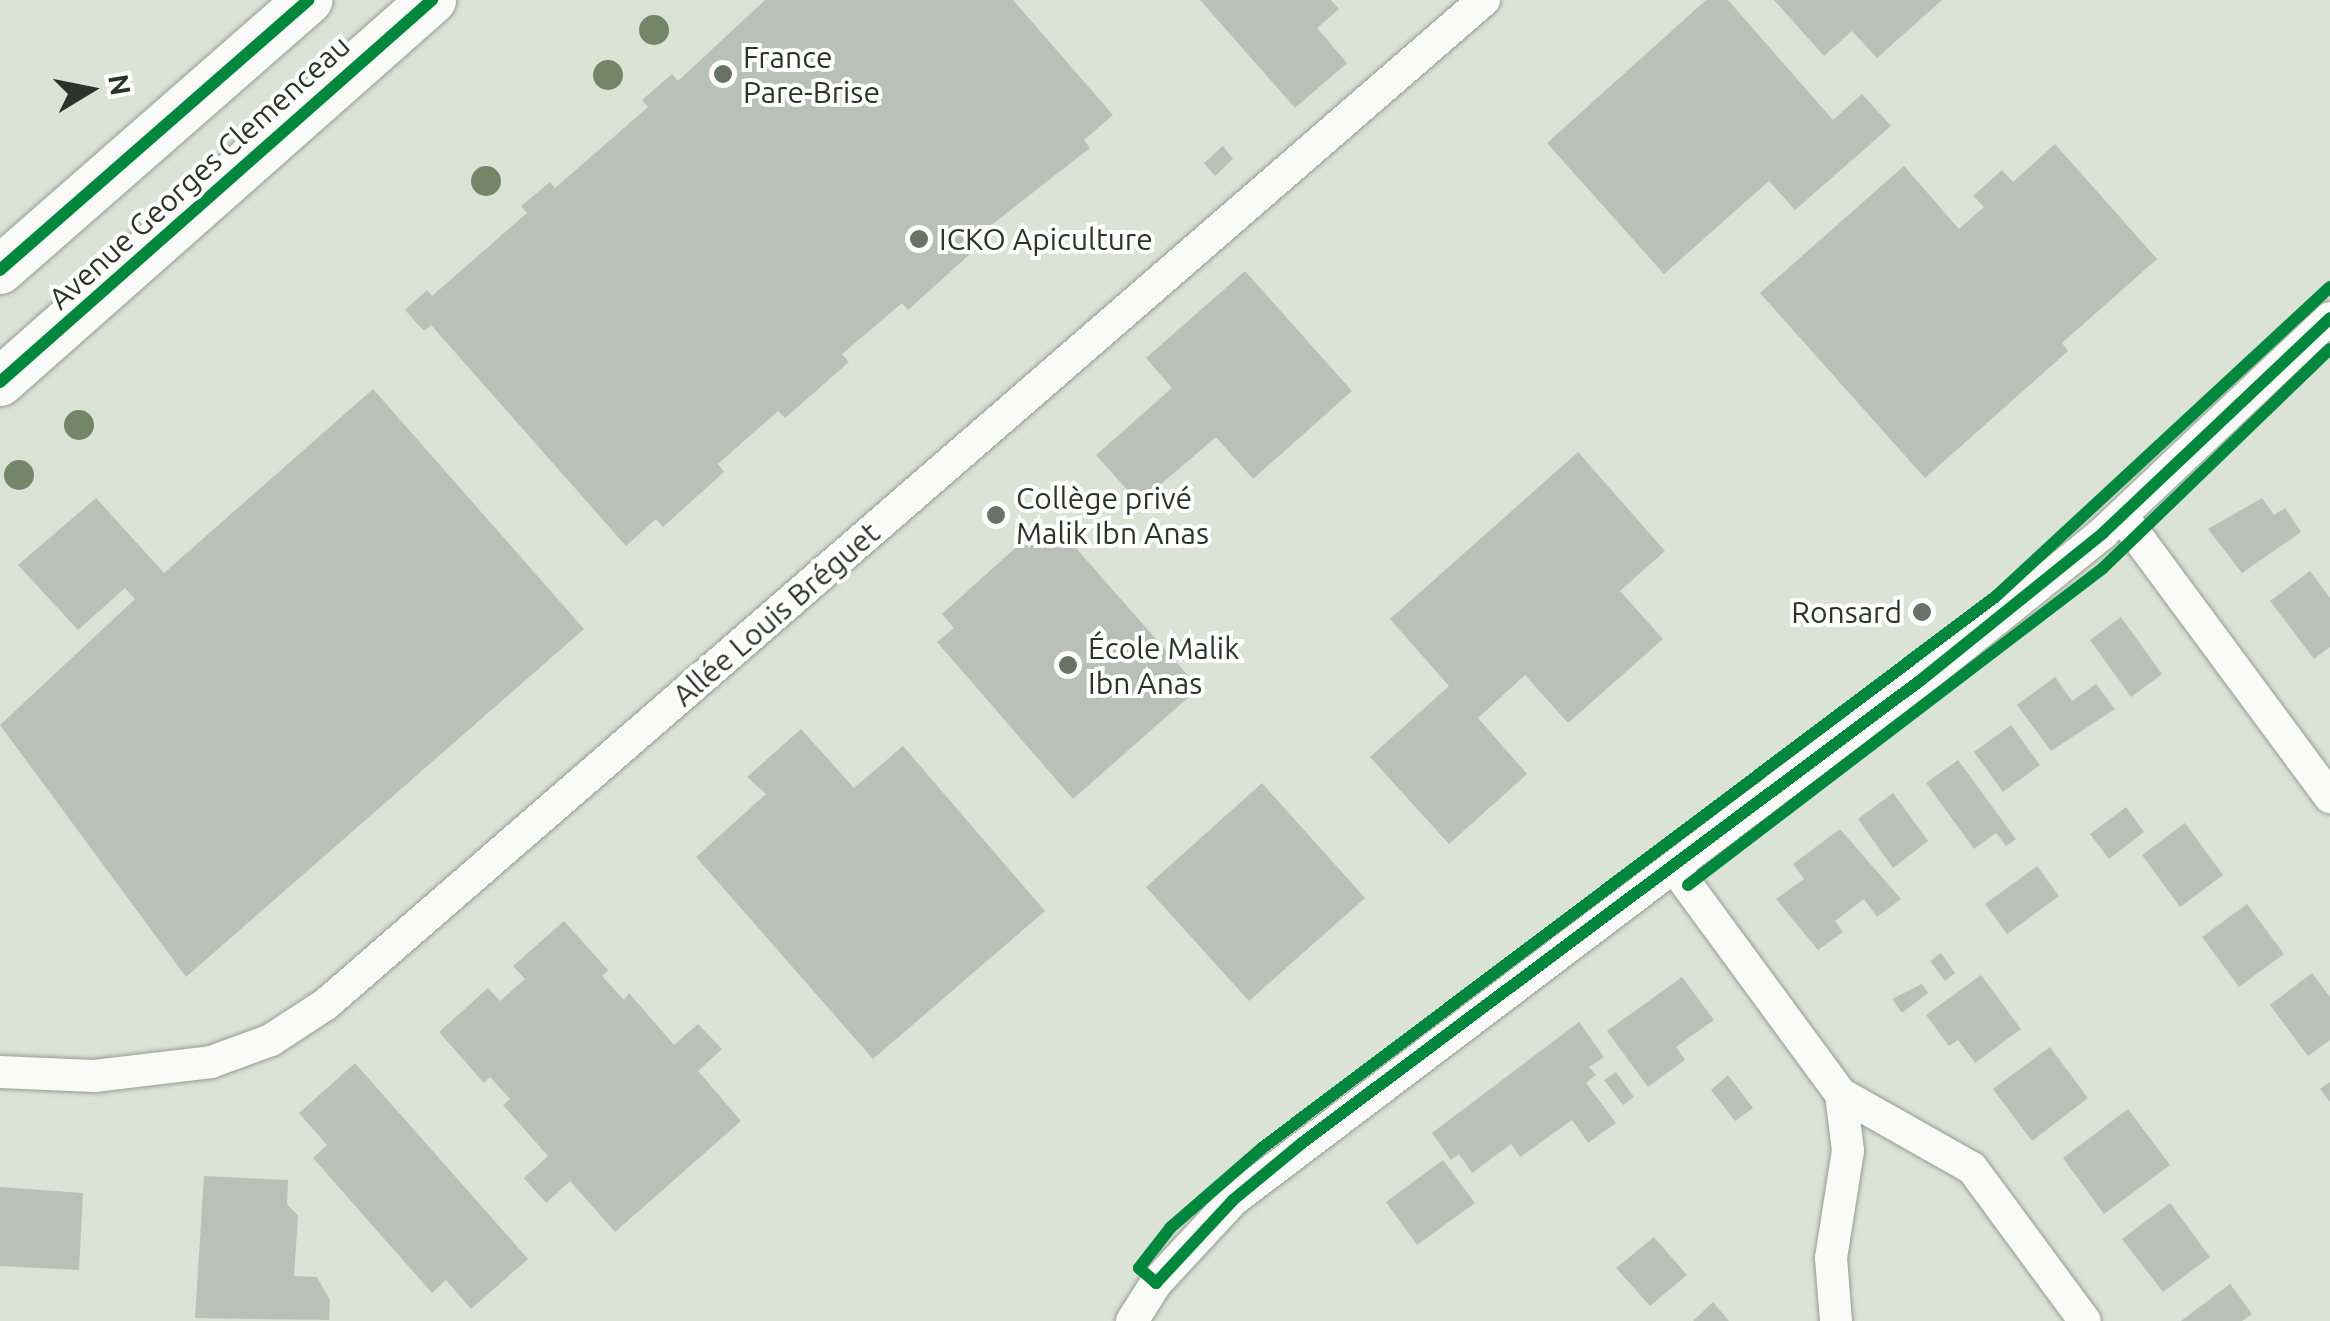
<!DOCTYPE html>
<html>
<head>
<meta charset="utf-8">
<style>
	body { margin:0 }
	#map { position:relative; width:2330px; height:1321px; overflow:hidden; background:#dbe3d7; font-family:Ubuntu,sans-serif }
	div>[style] { position:absolute }
	[style*='--x'] { left:calc(var(--x)*1px); top:calc(var(--y)*1px); width:calc(var(--w)*1px); rotate:calc(var(--a)*1deg) }
	.building>* { inset:0; background:#b9c0b7 }
	.roads { filter:drop-shadow(0 0 2px #959c92) drop-shadow(0 0 2px #959c92) }
	.minor>* { height:32px; margin:-16px; padding:0 16px; transform-origin:16px; border-radius:16px; background:#fafbf9 }
	.secondary>* { height:48px; margin:-24px; padding:0 24px; transform-origin:24px; border-radius:24px; background:#fafbf9 }
	.cycleway>* { height:12px; margin:-6px; padding:0 6px; transform-origin:6px; border-radius:6px; background:#00873e }
	.trees>* { width:30px; height:30px; margin:-15px; border-radius:50%; background:#738667 }
	.dots>* { width:28px; height:28px; translate:-50% -50%; box-sizing:border-box; border:5px solid #fff; border-radius:50% }
	span { translate:-50% -50%; white-space:nowrap; text-align:center; line-height:1.15; -webkit-text-stroke:8px #fff; paint-order:stroke }
	.poi-label { font-size:30px; color:#2d332a }
	.left { translate:0 -50%; text-align:left }
	.right { translate:-100% -50%; text-align:right }
	.street-label { font-size:30px; color:#2d332a }
	.north { position:absolute; left:40px; top:40px; width:100px; height:100px; -webkit-text-stroke:8px #fff; paint-order:stroke; rotate:80deg; font-size:28px; font-weight:700; line-height:40px; text-align:center; color:#2d332a }
	.north::after { content:''; display:block; margin:auto; width:35px; height:45px; background:#2d332a; clip-path:polygon(50% 0,100% 100%,50% 72%,0 100%) }
</style>
</head>
<body>
<div id="map">
	<div class="building">
		<i style="clip-path:polygon(765px 0,1013px 0,1113px 115px,1084px 140px,1090px 148px,963px 247px,970px 254px,908px 310px,902px 303px,842px 354px,849px 362px,785px 418px,778px 411px,718px 464px,724px 472px,663px 527px,656px 519px,626px 546px,431px 325px,424px 331px,405px 310px,427px 290px,432px 296px,527px 213px,521px 206px,550px 182px,555px 188px,648px 107px,642px 100px,672px 74px,678px 81px)"></i>
		<i style="clip-path:polygon(1200px 0,1331px 0,1339px 9px,1317px 28px,1347px 63px,1295px 108px)"></i>
		<i style="clip-path:polygon(1706px 0,1728px 0,1833px 120px,1862px 94px,1891px 126px,1795px 210px,1769px 181px,1664px 274px,1547px 143px)"></i>
		<i style="clip-path:polygon(1774px 0,1942px 0,1877px 58px,1852px 31px,1824px 56px)"></i>
		<i style="clip-path:polygon(2055px 144px,2157px 259px,2062px 343px,2068px 351px,1925px 478px,1760px 293px,1904px 166px,1959px 229px,1984px 207px,1973px 196px,2002px 170px,2013px 182px)"></i>
		<i style="clip-path:polygon(1223px 146px,1233px 159px,1215px 176px,1204px 163px)"></i>
		<i style="clip-path:polygon(1245px 271px,1352px 391px,1253px 479px,1216px 437px,1139px 503px,1096px 455px,1172px 388px,1146px 358px)"></i>
		<i style="clip-path:polygon(373px 389px,584px 629px,186px 977px,0 725px,135px 599px,125px 588px,78px 630px,18px 565px,96px 498px,164px 573px)"></i>
		<i style="clip-path:polygon(1578px 452px,1665px 551px,1620px 591px,1663px 639px,1568px 723px,1525px 675px,1478px 718px,1527px 774px,1449px 844px,1370px 757px,1449px 686px,1390px 619px)"></i>
		<i style="clip-path:polygon(2262px 498px,2274px 515px,2285px 508px,2301px 532px,2242px 573px,2208px 529px)"></i>
		<i style="clip-path:polygon(1061px 531px,1199px 688px,1073px 799px,937px 642px,954px 628px,942px 614px,1032px 533px,1043px 546px)"></i>
		<i style="clip-path:polygon(2310px 571px,2330px 598px,2330px 647px,2314px 659px,2270px 601px)"></i>
		<i style="clip-path:polygon(2121px 617px,2162px 674px,2131px 697px,2090px 640px)"></i>
		<i style="clip-path:polygon(2055px 677px,2072px 701px,2096px 684px,2115px 709px,2051px 751px,2017px 705px)"></i>
		<i style="clip-path:polygon(2011px 725px,2040px 765px,2003px 792px,1974px 752px)"></i>
		<i style="clip-path:polygon(801px 729px,854px 788px,903px 746px,1045px 911px,873px 1059px,696px 857px,766px 794px,747px 777px)"></i>
		<i style="clip-path:polygon(1958px 760px,2016px 839px,2006px 846px,1996px 833px,1974px 849px,1926px 783px)"></i>
		<i style="clip-path:polygon(1262px 783px,1365px 898px,1249px 1001px,1146px 887px)"></i>
		<i style="clip-path:polygon(1893px 793px,1928px 841px,1893px 868px,1858px 819px)"></i>
		<i style="clip-path:polygon(2126px 807px,2144px 832px,2109px 859px,2090px 834px)"></i>
		<i style="clip-path:polygon(2185px 823px,2223px 875px,2180px 907px,2142px 855px)"></i>
		<i style="clip-path:polygon(1840px 829px,1901px 899px,1877px 917px,1864px 899px,1835px 921px,1843px 932px,1818px 950px,1776px 899px,1804px 879px,1793px 864px)"></i>
		<i style="clip-path:polygon(2037px 866px,2059px 896px,2007px 934px,1985px 904px)"></i>
		<i style="clip-path:polygon(2247px 904px,2284px 954px,2239px 987px,2202px 937px)"></i>
		<i style="clip-path:polygon(564px 921px,608px 970px,602px 976px,624px 1000px,629px 993px,674px 1045px,698px 1024px,722px 1049px,698px 1071px,741px 1121px,615px 1232px,570px 1181px,546px 1203px,524px 1178px,548px 1156px,503px 1105px,510px 1099px,490px 1077px,484px 1083px,439px 1032px,488px 988px,500px 1001px,525px 979px,513px 966px)"></i>
		<i style="clip-path:polygon(1941px 953px,1955px 973px,1945px 981px,1930px 961px)"></i>
		<i style="clip-path:polygon(2312px 973px,2330px 997px,2330px 1040px,2308px 1056px,2270px 1005px)"></i>
		<i style="clip-path:polygon(1981px 975px,2021px 1029px,1975px 1063px,1958px 1040px,1949px 1046px,1926px 1015px)"></i>
		<i style="clip-path:polygon(1682px 977px,1714px 1020px,1676px 1047px,1685px 1060px,1648px 1087px,1607px 1031px)"></i>
		<i style="clip-path:polygon(1922px 984px,1928px 993px,1902px 1013px,1892px 999px)"></i>
		<i style="clip-path:polygon(1579px 1022px,1604px 1057px,1589px 1067px,1596px 1075px,1586px 1083px,1616px 1123px,1588px 1143px,1572px 1120px,1520px 1157px,1511px 1144px,1472px 1173px,1459px 1154px,1451px 1160px,1432px 1133px)"></i>
		<i style="clip-path:polygon(2050px 1047px,2088px 1098px,2032px 1141px,1993px 1089px)"></i>
		<i style="clip-path:polygon(355px 1063px,528px 1259px,471px 1309px,446px 1280px,432px 1293px,313px 1158px,327px 1145px,299px 1113px)"></i>
		<i style="clip-path:polygon(1616px 1072px,1634px 1097px,1623px 1105px,1604px 1080px)"></i>
		<i style="clip-path:polygon(1728px 1075px,1753px 1108px,1735px 1121px,1711px 1090px)"></i>
		<i style="clip-path:polygon(2330px 1082px,2330px 1102px,2320px 1089px)"></i>
		<i style="clip-path:polygon(2128px 1109px,2170px 1165px,2104px 1214px,2063px 1158px)"></i>
		<i style="clip-path:polygon(1443px 1160px,1475px 1203px,1417px 1245px,1386px 1202px)"></i>
		<i style="clip-path:polygon(204px 1176px,288px 1180px,287px 1204px,298px 1216px,294px 1276px,317px 1277px,330px 1300px,329px 1320px,195px 1318px)"></i>
		<i style="clip-path:polygon(0 1187px,83px 1193px,79px 1270px,0 1266px)"></i>
		<i style="clip-path:polygon(2170px 1203px,2210px 1257px,2163px 1292px,2122px 1239px)"></i>
		<i style="clip-path:polygon(1654px 1237px,1687px 1275px,1650px 1306px,1616px 1268px)"></i>
		<i style="clip-path:polygon(2230px 1284px,2252px 1314px,2242px 1321px,2181px 1321px)"></i>
		<i style="clip-path:polygon(1713px 1302px,1729px 1321px,1693px 1321px)"></i>
	</div>
	<div class="roads">
		<div class="minor">
			<i style="--x:2122;--y:516;--w:350;--a:53.5"></i>
			<i style="--x:1674;--y:867;--w:282;--a:53.7"></i>
			<i style="--x:0;--y:1072;--w:94;--a:2.4"></i>
			<i style="--x:94;--y:1076;--w:118;--a:-6.8"></i>
			<i style="--x:211;--y:1062;--w:64;--a:-20.1"></i>
			<i style="--x:271;--y:1040;--w:66;--a:-33.2"></i>
			<i style="--x:326;--y:1004;--w:1533;--a:-40.93"></i>
			<i style="--x:1132;--y:1321;--w:45;--a:-57.7"></i>
			<i style="--x:1156;--y:1283;--w:113;--a:-47.1"></i>
			<i style="--x:1233;--y:1200;--w:862;--a:-37.08"></i>
			<i style="--x:1921;--y:680;--w:234;--a:-38.9"></i>
			<i style="--x:2103;--y:533;--w:313;--a:-43.4"></i>
			<i style="--x:1836;--y:1321;--w:63;--a:-94.5"></i>
			<i style="--x:1831;--y:1258;--w:108;--a:-81"></i>
			<i style="--x:1848;--y:1151;--w:57;--a:-97"></i>
			<i style="--x:1841;--y:1094;--w:150;--a:29.5"></i>
			<i style="--x:1972;--y:1168;--w:190;--a:53.6"></i>
		</div>
		<div class="secondary">
			<i style="--x:0;--y:270;--w:410;--a:-41.2"></i>
			<i style="--x:0;--y:382;--w:577;--a:-41.49"></i>
		</div>
	</div>
	<div class="cycleway">
		<i style="--x:0;--y:270;--w:410;--a:-41.2"></i>
		<i style="--x:2330;--y:287;--w:456;--a:137.2"></i>
		<i style="--x:1995;--y:597;--w:917;--a:143.07"></i>
		<i style="--x:1262;--y:1148;--w:121;--a:139"></i>
		<i style="--x:1171;--y:1227;--w:52;--a:128"></i>
		<i style="--x:1139;--y:1268;--w:23;--a:41"></i>
		<i style="--x:1156;--y:1283;--w:113;--a:-47.1"></i>
		<i style="--x:1233;--y:1200;--w:89;--a:-39.6"></i>
		<i style="--x:1302;--y:1143;--w:773;--a:-36.8"></i>
		<i style="--x:1921;--y:680;--w:234;--a:-38.9"></i>
		<i style="--x:2103;--y:533;--w:313;--a:-43.4"></i>
		<i style="--x:0;--y:382;--w:577;--a:-41.49"></i>
		<i style="--x:1688;--y:885;--w:522;--a:-37.37"></i>
		<i style="--x:2103;--y:568;--w:315;--a:-44"></i>
	</div>
	<div class="trees">
		<i style="left:654px;top:30px"></i>
		<i style="left:608px;top:75px"></i>
		<i style="left:486px;top:181px"></i>
		<i style="left:79px;top:425px"></i>
		<i style="left:19px;top:475px"></i>
	</div>
	<div class="dots">
		<i style="left:723px;top:74px;background:#6a7167"></i>
		<i style="left:919px;top:239px;background:#6a7167"></i>
		<i style="left:996px;top:515px;background:#6a7167"></i>
		<i style="left:1922px;top:612px;background:#6a7167"></i>
		<i style="left:1068px;top:665px;background:#6a7167"></i>
	</div>
	<div class="poi-label">
		<span class="left" style="left:743px;top:74px">France<br>Pare-Brise</span>
		<span class="left" style="left:939px;top:239px">ICKO Apiculture</span>
		<span class="left" style="left:1016px;top:515px">Collège privé<br>Malik Ibn Anas</span>
		<span class="right" style="left:1902px;top:612px">Ronsard</span>
		<span class="left" style="left:1088px;top:665px">École Malik<br>Ibn Anas</span>
	</div>
	<div class="street-label">
		<span style="left:199px;top:172px;rotate:-42deg">Avenue Georges Clemenceau</span>
		<span style="left:776px;top:614px;rotate:-41deg">Allée Louis Bréguet</span>
	</div>
	<div class="north">N</div>
</div>
</body>
</html>
